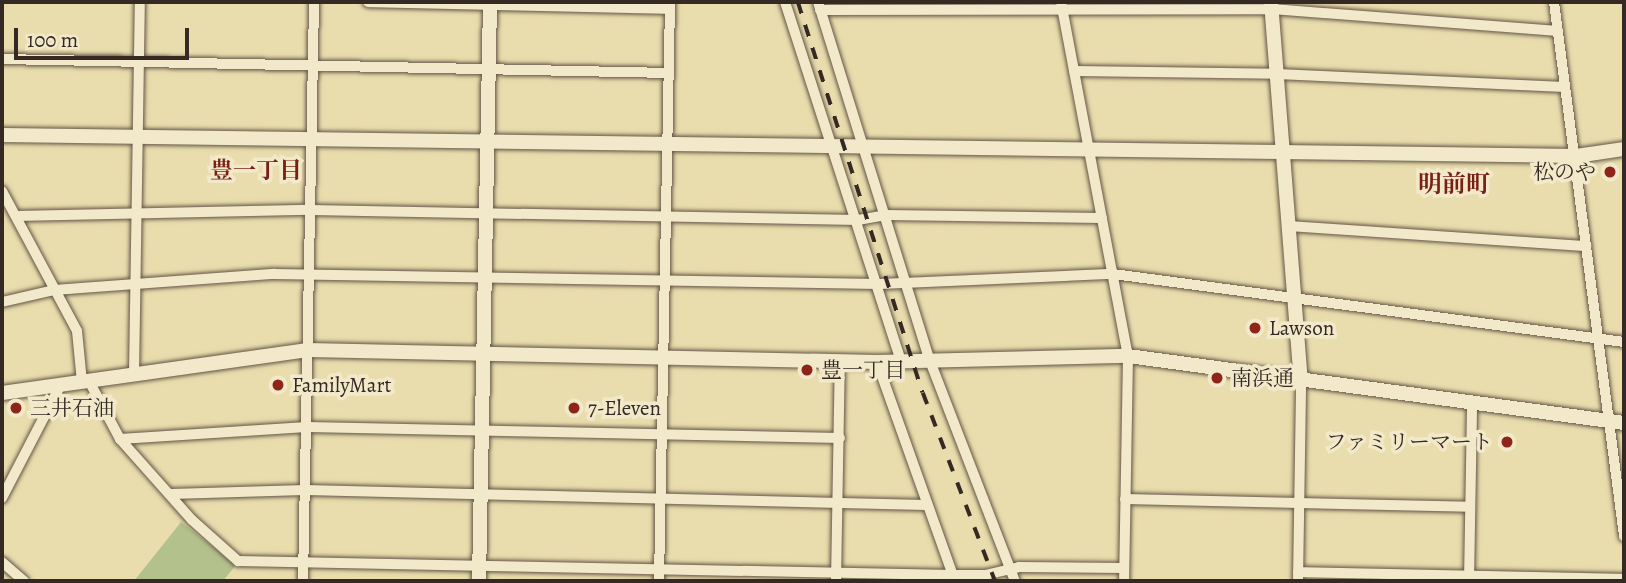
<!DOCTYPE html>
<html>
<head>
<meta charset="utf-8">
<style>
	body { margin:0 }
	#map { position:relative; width:1626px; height:583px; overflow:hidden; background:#eaddad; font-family:Alegreya,"Noto Serif JP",serif }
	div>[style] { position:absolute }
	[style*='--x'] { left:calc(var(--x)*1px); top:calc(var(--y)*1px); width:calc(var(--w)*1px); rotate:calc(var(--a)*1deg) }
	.green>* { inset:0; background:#b3c28d }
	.roads { filter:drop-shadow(0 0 2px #625646) drop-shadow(0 0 2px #625646) }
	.street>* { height:10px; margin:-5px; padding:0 5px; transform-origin:5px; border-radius:5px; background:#f1e9ca }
	.secondary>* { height:14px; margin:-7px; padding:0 7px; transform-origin:7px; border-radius:7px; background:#f1e9ca }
	.rail>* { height:3.5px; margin-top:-1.75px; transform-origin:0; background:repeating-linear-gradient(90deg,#342923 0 12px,transparent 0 24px) }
	.dots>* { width:19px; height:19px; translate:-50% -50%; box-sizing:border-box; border:4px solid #f1e9ca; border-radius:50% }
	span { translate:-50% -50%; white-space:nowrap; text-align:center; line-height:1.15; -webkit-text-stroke:7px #f1e9ca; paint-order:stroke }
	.poi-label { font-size:21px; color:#342923 }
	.right { translate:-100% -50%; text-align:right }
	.left { translate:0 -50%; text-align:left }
	.neighbourhood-label { font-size:23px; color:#7a1f14; font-weight:700 }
	.quarter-label { font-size:24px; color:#7a1f14; font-weight:700 }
	.frame { position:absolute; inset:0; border:4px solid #342923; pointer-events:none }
	.scale { position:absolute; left:14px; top:28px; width:175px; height:32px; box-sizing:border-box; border:4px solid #342923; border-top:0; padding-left:9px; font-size:21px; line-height:24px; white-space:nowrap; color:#342923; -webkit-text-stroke:5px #f1e9ca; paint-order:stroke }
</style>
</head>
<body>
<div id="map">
	<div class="green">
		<i style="clip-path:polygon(181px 522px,236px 565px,223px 581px,134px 581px)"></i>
	</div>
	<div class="roads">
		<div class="street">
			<i style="--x:368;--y:2;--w:302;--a:1.3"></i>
			<i style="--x:785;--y:2;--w:378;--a:72.1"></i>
			<i style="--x:818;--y:2;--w:376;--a:72.7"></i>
			<i style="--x:930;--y:361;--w:236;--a:68.9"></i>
			<i style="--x:1061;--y:2;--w:360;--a:79.3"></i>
			<i style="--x:1128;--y:356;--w:225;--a:91"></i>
			<i style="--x:1554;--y:2;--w:539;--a:82.53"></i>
			<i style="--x:820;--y:10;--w:452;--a:-0.1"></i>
			<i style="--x:1272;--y:9;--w:287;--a:4.4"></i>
			<i style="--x:2;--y:59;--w:667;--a:1.2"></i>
			<i style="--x:1074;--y:71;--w:203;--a:0.8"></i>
			<i style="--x:1277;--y:74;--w:288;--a:2.6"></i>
			<i style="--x:2;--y:191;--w:159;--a:61.8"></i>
			<i style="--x:77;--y:331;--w:51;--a:84.4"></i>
			<i style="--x:16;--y:216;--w:294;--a:-1.2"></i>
			<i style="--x:310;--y:210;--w:548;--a:1.05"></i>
			<i style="--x:858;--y:220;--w:28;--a:-10"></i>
			<i style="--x:886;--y:215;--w:216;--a:0.8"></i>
			<i style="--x:1290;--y:226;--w:297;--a:3.9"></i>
			<i style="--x:2;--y:302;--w:53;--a:-13"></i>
			<i style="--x:54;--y:290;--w:221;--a:-4.2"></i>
			<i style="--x:274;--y:274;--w:606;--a:0.95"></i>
			<i style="--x:880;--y:284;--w:233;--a:-2.5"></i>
			<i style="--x:1113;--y:274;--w:516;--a:7.58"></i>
			<i style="--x:877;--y:362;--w:232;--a:70.4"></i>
			<i style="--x:134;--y:374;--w:372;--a:-89.1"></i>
			<i style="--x:89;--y:381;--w:66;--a:61.9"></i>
			<i style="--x:120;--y:439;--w:108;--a:48.4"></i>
			<i style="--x:192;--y:520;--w:62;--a:41.7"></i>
			<i style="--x:238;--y:561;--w:715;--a:1.12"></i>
			<i style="--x:953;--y:575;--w:32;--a:0"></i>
			<i style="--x:985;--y:575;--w:35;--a:-13"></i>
			<i style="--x:1019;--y:567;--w:105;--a:0.5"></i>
			<i style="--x:120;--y:439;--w:187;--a:-3.7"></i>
			<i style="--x:307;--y:427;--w:533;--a:1.18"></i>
			<i style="--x:171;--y:494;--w:134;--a:-1.7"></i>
			<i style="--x:305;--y:490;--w:621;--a:1.38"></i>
			<i style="--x:2;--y:498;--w:128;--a:-62.6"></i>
			<i style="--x:1125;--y:499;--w:345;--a:1.3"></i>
			<i style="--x:2;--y:562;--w:29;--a:41"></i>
			<i style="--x:1298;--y:572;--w:326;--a:1.2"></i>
			<i style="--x:303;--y:581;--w:579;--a:-88.91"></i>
			<i style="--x:659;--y:581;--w:579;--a:-88.91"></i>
			<i style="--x:836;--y:581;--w:220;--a:-89"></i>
			<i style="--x:1298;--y:581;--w:201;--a:-89.1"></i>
			<i style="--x:1469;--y:581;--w:178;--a:-89"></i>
		</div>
		<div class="secondary">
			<i style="--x:1271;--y:2;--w:379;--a:85.5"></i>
			<i style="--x:2;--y:135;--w:1574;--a:0.76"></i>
			<i style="--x:1576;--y:156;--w:49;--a:-8.3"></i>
			<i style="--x:2;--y:393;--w:309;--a:-8"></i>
			<i style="--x:308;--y:350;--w:569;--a:1.21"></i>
			<i style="--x:877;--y:362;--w:251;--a:-1.4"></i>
			<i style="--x:1128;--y:356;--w:501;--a:7.69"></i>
			<i style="--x:479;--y:581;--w:579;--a:-88.91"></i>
		</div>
	</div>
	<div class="rail">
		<i style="--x:798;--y:2;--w:410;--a:72.3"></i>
		<i style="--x:923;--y:393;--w:201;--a:69"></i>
	</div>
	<div class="dots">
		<i style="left:1610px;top:172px;background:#8f2418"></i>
		<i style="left:1255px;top:328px;background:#8f2418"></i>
		<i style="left:807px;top:370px;background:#8f2418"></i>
		<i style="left:1217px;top:378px;background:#8f2418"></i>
		<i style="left:278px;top:385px;background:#8f2418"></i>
		<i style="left:16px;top:408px;background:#8f2418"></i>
		<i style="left:574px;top:408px;background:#8f2418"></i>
		<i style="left:1507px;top:442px;background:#8f2418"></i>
	</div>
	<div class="poi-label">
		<span class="right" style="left:1596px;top:172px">松のや</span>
		<span class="left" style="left:1269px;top:328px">Lawson</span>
		<span class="left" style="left:821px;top:370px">豊一丁目</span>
		<span class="left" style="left:1231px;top:378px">南浜通</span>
		<span class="left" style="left:292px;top:385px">FamilyMart</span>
		<span class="left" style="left:30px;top:408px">三井石油</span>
		<span class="left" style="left:588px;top:408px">7-Eleven</span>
		<span class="right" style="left:1493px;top:442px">ファミリーマート</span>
	</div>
	<div class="neighbourhood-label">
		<span style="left:256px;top:171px">豊一丁目</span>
	</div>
	<div class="quarter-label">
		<span style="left:1454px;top:185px">明前町</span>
	</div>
	<div class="frame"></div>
	<div class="scale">100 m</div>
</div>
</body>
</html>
